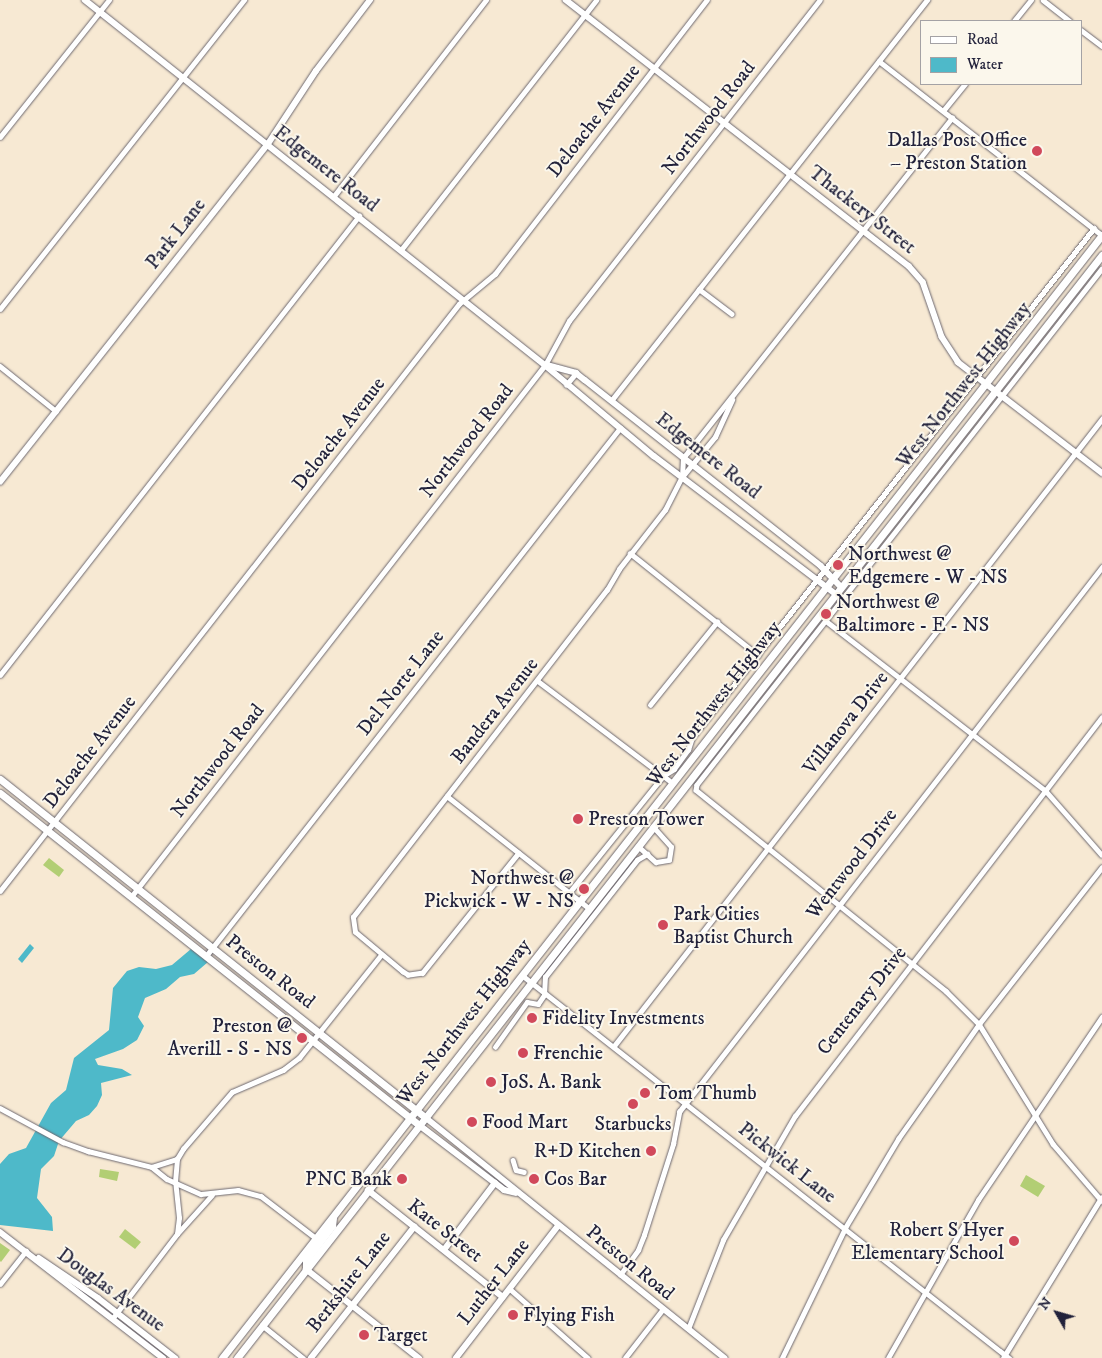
<!DOCTYPE html>
<html>
<head>
<meta charset="utf-8">
<style>
	body { margin:0 }
	#map { position:relative; width:1102px; height:1358px; overflow:hidden; background:#f7e9d3; font-family:"IM FELL DW Pica",serif }
	div>[style] { position:absolute }
	[style*='--x'] { left:calc(var(--x)*1px); top:calc(var(--y)*1px); width:calc(var(--w)*1px); rotate:calc(var(--a)*1deg) }
	.green>* { inset:0; background:#b2ce74 }
	.water>* { inset:0; background:#4eb9c9 }
	.roads { filter:drop-shadow(0 0 1px #6d6870) drop-shadow(0 0 1px #6d6870) }
	.minor>* { height:4.5px; margin:-2.25px; padding:0 2.25px; transform-origin:2.25px; border-radius:2.25px; background:#fff }
	.tertiary>* { height:5.5px; margin:-2.75px; padding:0 2.75px; transform-origin:2.75px; border-radius:2.75px; background:#fff }
	.secondary>* { height:6px; margin:-3px; padding:0 3px; transform-origin:3px; border-radius:3px; background:#fff }
	.primary>* { height:7px; margin:-3.5px; padding:0 3.5px; transform-origin:3.5px; border-radius:3.5px; background:#fff }
	.dots>* { width:14px; height:14px; translate:-50% -50%; box-sizing:border-box; border:2px solid #fbf7ec; border-radius:50% }
	span { translate:-50% -50%; white-space:nowrap; text-align:center; line-height:1.15; -webkit-text-stroke:4px #fbf7ec; paint-order:stroke }
	.street-label { font-size:20px; color:#22223b }
	.poi-label { font-size:20px; color:#22223b }
	.right { translate:-100% -50%; text-align:right }
	.left { translate:0 -50%; text-align:left }
	.legend { position:absolute; left:920px; top:20px; width:162px; height:65px; box-sizing:border-box; background:#fbf7ec; border:1px solid #a4a2a5; margin:0; padding:6px 9px; list-style:none; font-size:15px; color:#22223b }
	.legend li { display:flex; align-items:center; gap:10px; height:25px }
	.legend b { width:25px; border:1px solid #a4a2a5 }
	.north { position:absolute; left:1032px; top:1288px; width:50px; height:50px; -webkit-text-stroke:4px #fbf7ec; paint-order:stroke; rotate:308deg; font-size:14px; font-weight:700; line-height:20px; text-align:center; color:#22223b }
	.north::after { content:''; display:block; margin:auto; width:18px; height:22px; background:#22223b; clip-path:polygon(50% 0,100% 100%,50% 72%,0 100%) }
</style>
</head>
<body>
<div id="map">
	<div class="green">
		<i style="clip-path:polygon(49px 858px,64px 870px,59px 877px,43px 865px)"></i>
		<i style="clip-path:polygon(100px 1169px,119px 1172px,117px 1181px,99px 1177px)"></i>
		<i style="clip-path:polygon(1026px 1175px,1045px 1186px,1038px 1197px,1020px 1186px)"></i>
		<i style="clip-path:polygon(125px 1229px,141px 1242px,135px 1249px,119px 1237px)"></i>
		<i style="clip-path:polygon(0 1243px,10px 1250px,1px 1262px,0 1261px)"></i>
	</div>
	<div class="water">
		<i style="clip-path:polygon(30px 944px,34px 948px,22px 963px,18px 959px)"></i>
		<i style="clip-path:polygon(191px 949px,208px 962px,194px 974px,180px 977px,166px 989px,145px 998px,138px 1017px,144px 1026px,137px 1040px,123px 1049px,95px 1059px,98px 1065px,122px 1069px,132px 1075px,101px 1083px,102px 1095px,97px 1106px,89px 1115px,76px 1121px,59px 1141px,54px 1156px,41px 1169px,37px 1198px,52px 1217px,53px 1231px,0 1225px,0 1164px,9px 1154px,26px 1148px,51px 1103px,66px 1090px,74px 1058px,109px 1030px,113px 988px,127px 971px,139px 967px,156px 969px,172px 965px)"></i>
	</div>
	<div class="roads">
		<div class="minor">
			<i style="--x:1043;--y:0;--w:34;--a:38"></i>
			<i style="--x:1014;--y:21;--w:27;--a:-51"></i>
			<i style="--x:1081;--y:30;--w:26;--a:37"></i>
			<i style="--x:879;--y:61;--w:283;--a:38"></i>
			<i style="--x:943;--y:111;--w:35;--a:-51"></i>
			<i style="--x:0;--y:137;--w:175;--a:-51.5"></i>
			<i style="--x:334;--y:196;--w:248;--a:-52.2"></i>
			<i style="--x:401;--y:250;--w:317;--a:-52"></i>
			<i style="--x:1102;--y:269;--w:656;--a:128.13"></i>
			<i style="--x:697;--y:785;--w:5;--a:101"></i>
			<i style="--x:696;--y:790;--w:321;--a:38.8"></i>
			<i style="--x:946;--y:991;--w:47;--a:45"></i>
			<i style="--x:979;--y:1024;--w:141;--a:58.3"></i>
			<i style="--x:1053;--y:1144;--w:75;--a:49.3"></i>
			<i style="--x:699;--y:289;--w:41;--a:37.1"></i>
			<i style="--x:0;--y:309;--w:394;--a:-51.7"></i>
			<i style="--x:0;--y:366;--w:72;--a:38.8"></i>
			<i style="--x:566;--y:385;--w:16;--a:-50"></i>
			<i style="--x:611;--y:401;--w:511;--a:-51.76"></i>
			<i style="--x:682;--y:477;--w:19;--a:-87"></i>
			<i style="--x:683;--y:458;--w:8;--a:-50"></i>
			<i style="--x:688;--y:452;--w:426;--a:-51.7"></i>
			<i style="--x:630;--y:553;--w:164;--a:38.6"></i>
			<i style="--x:826;--y:621;--w:277;--a:37.7"></i>
			<i style="--x:1045;--y:790;--w:86;--a:48.8"></i>
			<i style="--x:0;--y:675;--w:583;--a:-51.97"></i>
			<i style="--x:538;--y:681;--w:169;--a:37.1"></i>
			<i style="--x:650;--y:705;--w:107;--a:-51.1"></i>
			<i style="--x:447;--y:796;--w:181;--a:38.3"></i>
			<i style="--x:638;--y:846;--w:24;--a:42"></i>
			<i style="--x:656;--y:862;--w:13;--a:-9"></i>
			<i style="--x:669;--y:860;--w:13;--a:-81"></i>
			<i style="--x:671;--y:847;--w:27;--a:-132"></i>
			<i style="--x:519;--y:853;--w:154;--a:128.7"></i>
			<i style="--x:423;--y:973;--w:15;--a:172"></i>
			<i style="--x:408;--y:975;--w:6;--a:-149"></i>
			<i style="--x:403;--y:972;--w:62;--a:-140.2"></i>
			<i style="--x:355;--y:932;--w:15;--a:-98"></i>
			<i style="--x:353;--y:917;--w:414;--a:-52.2"></i>
			<i style="--x:607;--y:590;--w:24;--a:-60"></i>
			<i style="--x:619;--y:569;--w:75;--a:-52.1"></i>
			<i style="--x:665;--y:510;--w:37;--a:-63"></i>
			<i style="--x:682;--y:477;--w:52;--a:-50.5"></i>
			<i style="--x:715;--y:437;--w:41;--a:-65.3"></i>
			<i style="--x:0;--y:891;--w:745;--a:-51.98"></i>
			<i style="--x:459;--y:304;--w:47;--a:-39.8"></i>
			<i style="--x:495;--y:274;--w:346;--a:-52.3"></i>
			<i style="--x:569;--y:893;--w:150;--a:-51.2"></i>
			<i style="--x:663;--y:776;--w:13;--a:-32"></i>
			<i style="--x:674;--y:769;--w:24;--a:-54"></i>
			<i style="--x:688;--y:750;--w:13;--a:-72"></i>
			<i style="--x:692;--y:738;--w:649;--a:-51.75"></i>
			<i style="--x:131;--y:897;--w:674;--a:-52.11"></i>
			<i style="--x:545;--y:365;--w:50;--a:-61.4"></i>
			<i style="--x:569;--y:321;--w:407;--a:-52"></i>
			<i style="--x:206;--y:956;--w:671;--a:-51.9"></i>
			<i style="--x:522;--y:975;--w:620;--a:38.18"></i>
			<i style="--x:614;--y:1046;--w:795;--a:-52.11"></i>
			<i style="--x:495;--y:1047;--w:55;--a:-54.6"></i>
			<i style="--x:527;--y:1002;--w:11;--a:10"></i>
			<i style="--x:538;--y:1004;--w:11;--a:-56"></i>
			<i style="--x:544;--y:995;--w:18;--a:-87"></i>
			<i style="--x:545;--y:977;--w:149;--a:-51.8"></i>
			<i style="--x:637;--y:860;--w:12;--a:-31"></i>
			<i style="--x:0;--y:1108;--w:72;--a:28.4"></i>
			<i style="--x:63;--y:1142;--w:27;--a:20"></i>
			<i style="--x:88;--y:1151;--w:66;--a:14"></i>
			<i style="--x:152;--y:1167;--w:26;--a:-18"></i>
			<i style="--x:513;--y:1160;--w:10;--a:73"></i>
			<i style="--x:516;--y:1170;--w:8;--a:14"></i>
			<i style="--x:152;--y:1167;--w:19;--a:39"></i>
			<i style="--x:167;--y:1179;--w:37;--a:24"></i>
			<i style="--x:201;--y:1194;--w:37;--a:-6"></i>
			<i style="--x:238;--y:1190;--w:24;--a:15"></i>
			<i style="--x:261;--y:1196;--w:69;--a:37.4"></i>
			<i style="--x:177;--y:1234;--w:16;--a:-83"></i>
			<i style="--x:179;--y:1218;--w:36;--a:-96"></i>
			<i style="--x:175;--y:1182;--w:23;--a:-85"></i>
			<i style="--x:177;--y:1159;--w:12;--a:-59"></i>
			<i style="--x:183;--y:1149;--w:75;--a:-49.3"></i>
			<i style="--x:232;--y:1092;--w:56;--a:-23.3"></i>
			<i style="--x:283;--y:1070;--w:20;--a:-37"></i>
			<i style="--x:299;--y:1058;--w:132;--a:-51.5"></i>
			<i style="--x:620;--y:1275;--w:31;--a:-54"></i>
			<i style="--x:638;--y:1250;--w:16;--a:-68"></i>
			<i style="--x:644;--y:1235;--w:96;--a:-72.3"></i>
			<i style="--x:673;--y:1144;--w:33;--a:-79"></i>
			<i style="--x:679;--y:1112;--w:690;--a:-52.18"></i>
			<i style="--x:0;--y:1284;--w:42;--a:-51.8"></i>
			<i style="--x:510;--y:1289;--w:104;--a:41.5"></i>
			<i style="--x:112;--y:1319;--w:107;--a:-52.6"></i>
			<i style="--x:177;--y:1234;--w:52;--a:-48.1"></i>
			<i style="--x:262;--y:1325;--w:53;--a:38.8"></i>
			<i style="--x:688;--y:1329;--w:96;--a:-68.5"></i>
			<i style="--x:723;--y:1240;--w:143;--a:-59.9"></i>
			<i style="--x:795;--y:1116;--w:503;--a:-52.42"></i>
			<i style="--x:625;--y:1358;--w:62;--a:-52.2"></i>
			<i style="--x:782;--y:1358;--w:144;--a:-64.1"></i>
			<i style="--x:845;--y:1228;--w:104;--a:-59.2"></i>
			<i style="--x:898;--y:1139;--w:141;--a:-54.8"></i>
			<i style="--x:979;--y:1024;--w:199;--a:-51.9"></i>
			<i style="--x:888;--y:1358;--w:182;--a:-60.3"></i>
			<i style="--x:978;--y:1200;--w:221;--a:-55.9"></i>
			<i style="--x:1003;--y:1358;--w:188;--a:-58.5"></i>
		</div>
		<div class="tertiary">
			<i style="--x:85;--y:0;--w:587;--a:38.43"></i>
			<i style="--x:545;--y:365;--w:142;--a:39.9"></i>
			<i style="--x:654;--y:456;--w:228;--a:37.2"></i>
			<i style="--x:566;--y:0;--w:434;--a:37.8"></i>
			<i style="--x:909;--y:266;--w:21;--a:49"></i>
			<i style="--x:923;--y:282;--w:58;--a:70.9"></i>
			<i style="--x:942;--y:337;--w:30;--a:57"></i>
			<i style="--x:958;--y:362;--w:182;--a:37.6"></i>
			<i style="--x:547;--y:365;--w:30;--a:15"></i>
			<i style="--x:576;--y:373;--w:11;--a:38"></i>
			<i style="--x:585;--y:380;--w:300;--a:38.2"></i>
			<i style="--x:821;--y:566;--w:29;--a:46"></i>
			<i style="--x:0;--y:482;--w:431;--a:-51.6"></i>
			<i style="--x:268;--y:144;--w:87;--a:-56.7"></i>
			<i style="--x:316;--y:71;--w:89;--a:-52.7"></i>
			<i style="--x:368;--y:1190;--w:172;--a:38.4"></i>
			<i style="--x:0;--y:1232;--w:206;--a:37.7"></i>
			<i style="--x:444;--y:1250;--w:84;--a:-52.7"></i>
			<i style="--x:39;--y:1258;--w:71;--a:34.1"></i>
			<i style="--x:98;--y:1298;--w:98;--a:37.9"></i>
			<i style="--x:306;--y:1269;--w:144;--a:38.2"></i>
			<i style="--x:311;--y:1358;--w:167;--a:-51.8"></i>
			<i style="--x:456;--y:1358;--w:167;--a:-52.3"></i>
		</div>
		<div class="secondary">
			<i style="--x:426;--y:1118;--w:383;--a:38.8"></i>
			<i style="--x:419;--y:1125;--w:107;--a:37.4"></i>
			<i style="--x:504;--y:1190;--w:12;--a:14"></i>
		</div>
		<div class="primary">
			<i style="--x:0;--y:779;--w:544;--a:38.51"></i>
			<i style="--x:0;--y:793;--w:535;--a:38.39"></i>
			<i style="--x:306;--y:1269;--w:9;--a:-90"></i>
			<i style="--x:306;--y:1260;--w:43;--a:-52.6"></i>
			<i style="--x:332;--y:1226;--w:8;--a:-83"></i>
			<i style="--x:222;--y:1358;--w:1427;--a:-51.92"></i>
			<i style="--x:237;--y:1358;--w:1402;--a:-51.9"></i>
		</div>
	</div>
	<div class="dots">
		<i style="left:1037px;top:151px;background:#d1495b"></i>
		<i style="left:838px;top:565px;background:#d1495b"></i>
		<i style="left:826px;top:614px;background:#d1495b"></i>
		<i style="left:578px;top:819px;background:#d1495b"></i>
		<i style="left:584px;top:889px;background:#d1495b"></i>
		<i style="left:663px;top:925px;background:#d1495b"></i>
		<i style="left:532px;top:1018px;background:#d1495b"></i>
		<i style="left:302px;top:1038px;background:#d1495b"></i>
		<i style="left:523px;top:1053px;background:#d1495b"></i>
		<i style="left:491px;top:1082px;background:#d1495b"></i>
		<i style="left:645px;top:1093px;background:#d1495b"></i>
		<i style="left:633px;top:1104px;background:#d1495b"></i>
		<i style="left:472px;top:1122px;background:#d1495b"></i>
		<i style="left:651px;top:1151px;background:#d1495b"></i>
		<i style="left:402px;top:1179px;background:#d1495b"></i>
		<i style="left:534px;top:1179px;background:#d1495b"></i>
		<i style="left:1014px;top:1241px;background:#d1495b"></i>
		<i style="left:513px;top:1315px;background:#d1495b"></i>
		<i style="left:364px;top:1335px;background:#d1495b"></i>
	</div>
	<div class="street-label">
		<span style="left:709px;top:118px;rotate:-52deg">Northwood Road</span>
		<span style="left:594px;top:121px;rotate:-52deg">Deloache Avenue</span>
		<span style="left:326px;top:169px;rotate:38deg">Edgemere Road</span>
		<span style="left:862px;top:210px;rotate:38deg">Thackery Street</span>
		<span style="left:176px;top:234px;rotate:-52deg">Park Lane</span>
		<span style="left:964px;top:385px;rotate:-52deg">West Northwest Highway</span>
		<span style="left:339px;top:434px;rotate:-52deg">Deloache Avenue</span>
		<span style="left:467px;top:441px;rotate:-52deg">Northwood Road</span>
		<span style="left:708px;top:456px;rotate:38deg">Edgemere Road</span>
		<span style="left:401px;top:683px;rotate:-52deg">Del Norte Lane</span>
		<span style="left:714px;top:704px;rotate:-52deg">West Northwest Highway</span>
		<span style="left:495px;top:711px;rotate:-52deg">Bandera Avenue</span>
		<span style="left:846px;top:723px;rotate:-52deg">Villanova Drive</span>
		<span style="left:90px;top:752px;rotate:-52deg">Deloache Avenue</span>
		<span style="left:218px;top:761px;rotate:-52deg">Northwood Road</span>
		<span style="left:852px;top:864px;rotate:-52deg">Wentwood Drive</span>
		<span style="left:270px;top:972px;rotate:38deg">Preston Road</span>
		<span style="left:862px;top:1001px;rotate:-52deg">Centenary Drive</span>
		<span style="left:464px;top:1022px;rotate:-52deg">West Northwest Highway</span>
		<span style="left:787px;top:1163px;rotate:38deg">Pickwick Lane</span>
		<span style="left:445px;top:1231px;rotate:38deg">Kate Street</span>
		<span style="left:630px;top:1263px;rotate:39deg">Preston Road</span>
		<span style="left:349px;top:1282px;rotate:-52deg">Berkshire Lane</span>
		<span style="left:494px;top:1282px;rotate:-52deg">Luther Lane</span>
		<span style="left:111px;top:1290px;rotate:36deg">Douglas Avenue</span>
	</div>
	<div class="poi-label">
		<span class="right" style="left:1027px;top:152px">Dallas Post Office<br>– Preston Station</span>
		<span class="left" style="left:848px;top:566px">Northwest @<br>Edgemere - W - NS</span>
		<span class="left" style="left:836px;top:614px">Northwest @<br>Baltimore - E - NS</span>
		<span class="left" style="left:588px;top:819px">Preston Tower</span>
		<span class="right" style="left:574px;top:890px">Northwest @<br>Pickwick - W - NS</span>
		<span class="left" style="left:673px;top:926px">Park Cities<br>Baptist Church</span>
		<span class="left" style="left:542px;top:1018px">Fidelity Investments</span>
		<span class="right" style="left:292px;top:1038px">Preston @<br>Averill - S - NS</span>
		<span class="left" style="left:533px;top:1053px">Frenchie</span>
		<span class="left" style="left:501px;top:1082px">JoS. A. Bank</span>
		<span class="left" style="left:655px;top:1093px">Tom Thumb</span>
		<span class="left" style="left:482px;top:1122px">Food Mart</span>
		<span style="left:633px;top:1124px">Starbucks</span>
		<span class="right" style="left:641px;top:1151px">R+D Kitchen</span>
		<span class="right" style="left:392px;top:1179px">PNC Bank</span>
		<span class="left" style="left:544px;top:1179px">Cos Bar</span>
		<span class="right" style="left:1004px;top:1242px">Robert S Hyer<br>Elementary School</span>
		<span class="left" style="left:523px;top:1315px">Flying Fish</span>
		<span class="left" style="left:374px;top:1335px">Target</span>
	</div>
	<ul class="legend">
	<li><b style="height:6px;background:#fff"></b>Road</li>
	<li><b style="height:14px;background:#4eb9c9"></b>Water</li>
	</ul>
	<div class="north">N</div>
</div>
</body>
</html>
